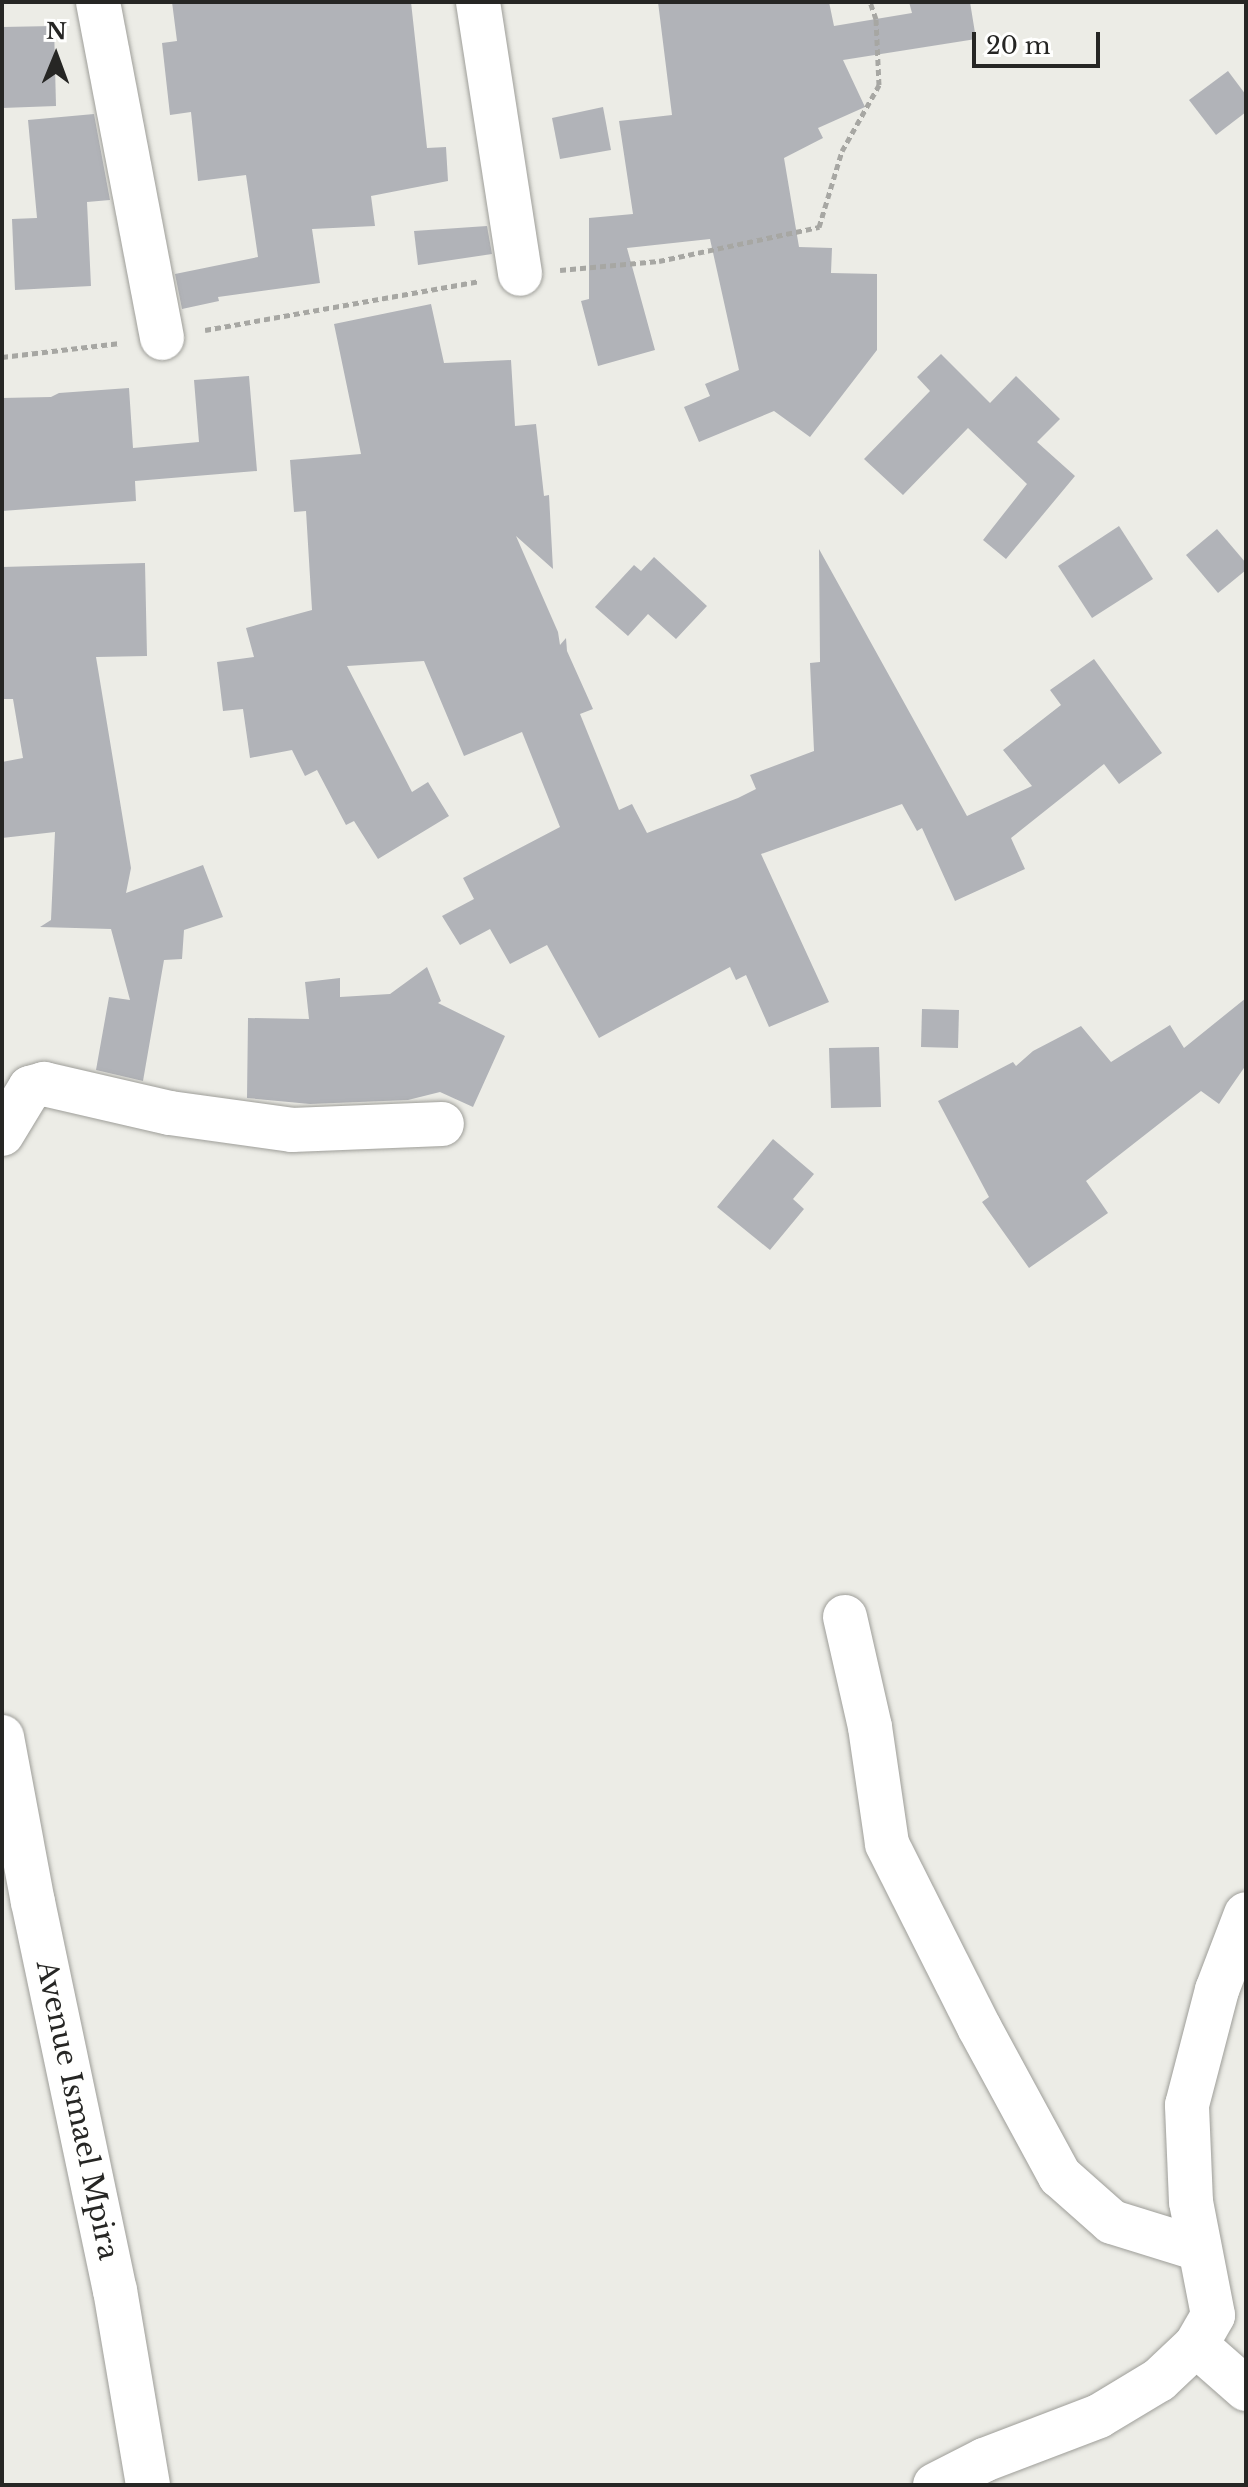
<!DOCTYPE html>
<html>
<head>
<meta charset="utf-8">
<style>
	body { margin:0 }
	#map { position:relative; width:1248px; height:2487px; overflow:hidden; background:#ecece6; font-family:"Libre Baskerville",serif }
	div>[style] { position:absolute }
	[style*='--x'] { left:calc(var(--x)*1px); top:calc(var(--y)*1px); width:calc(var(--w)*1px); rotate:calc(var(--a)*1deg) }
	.building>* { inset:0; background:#b1b3b8 }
	.path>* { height:5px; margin-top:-2.5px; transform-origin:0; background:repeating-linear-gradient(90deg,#a7a7a3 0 6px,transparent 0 10px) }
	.roads { filter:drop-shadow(0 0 2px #9e9e99) drop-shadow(0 0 2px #9e9e99) }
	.minor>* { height:44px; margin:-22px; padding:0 22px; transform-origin:22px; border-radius:22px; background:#fff }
	.secondary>* { height:44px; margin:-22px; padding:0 22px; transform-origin:22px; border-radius:22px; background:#fff }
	span { translate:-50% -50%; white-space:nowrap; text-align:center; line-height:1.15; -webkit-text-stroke:6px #fffffe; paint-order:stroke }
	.street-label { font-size:28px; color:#262624 }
	.frame { position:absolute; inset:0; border:4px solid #262624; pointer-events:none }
	.north { position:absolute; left:16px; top:16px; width:80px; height:80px; -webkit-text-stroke:6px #fffffe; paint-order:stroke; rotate:1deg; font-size:22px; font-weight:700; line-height:32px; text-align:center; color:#262624 }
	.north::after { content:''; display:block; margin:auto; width:28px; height:36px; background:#262624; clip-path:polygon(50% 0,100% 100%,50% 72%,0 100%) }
	.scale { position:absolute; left:972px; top:32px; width:128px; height:36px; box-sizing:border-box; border:4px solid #262624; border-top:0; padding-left:10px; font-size:24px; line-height:28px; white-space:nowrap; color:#262624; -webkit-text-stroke:6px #fffffe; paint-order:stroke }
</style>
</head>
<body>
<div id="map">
	<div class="building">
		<i style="clip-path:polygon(172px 2px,411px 2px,427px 148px,446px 147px,448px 181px,371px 196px,375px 226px,312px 229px,320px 283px,218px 297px,219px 301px,182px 309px,175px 274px,258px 257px,246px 175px,198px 181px,191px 112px,170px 115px,162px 43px,177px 41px)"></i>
		<i style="clip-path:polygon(658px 2px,829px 2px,834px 26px,912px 13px,909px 2px,970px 2px,976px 39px,843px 60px,865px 107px,818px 128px,823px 138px,784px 158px,799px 247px,832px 248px,831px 273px,877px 274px,877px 350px,810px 437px,774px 411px,699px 442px,684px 407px,710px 396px,705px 384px,739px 370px,710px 239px,627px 248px,655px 350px,598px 366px,581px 301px,589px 299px,589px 218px,633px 214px,619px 121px,672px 115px)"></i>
		<i style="clip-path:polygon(54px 26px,56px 106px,2px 108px,2px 27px)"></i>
		<i style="clip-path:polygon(1228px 71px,1246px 95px,1246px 112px,1216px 135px,1189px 100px)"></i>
		<i style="clip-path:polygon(603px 107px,611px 150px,560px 159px,552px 118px)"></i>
		<i style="clip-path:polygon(94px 114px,110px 200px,87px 202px,91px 286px,15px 290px,12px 219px,37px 218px,28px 120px)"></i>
		<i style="clip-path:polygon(487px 226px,492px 254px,418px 265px,414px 231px)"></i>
		<i style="clip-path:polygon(431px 304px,444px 363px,511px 360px,515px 426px,536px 424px,544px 496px,549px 495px,553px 569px,516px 536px,558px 632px,560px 645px,566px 638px,567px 651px,593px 709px,580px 714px,619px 810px,632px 804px,647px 833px,738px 798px,756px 789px,750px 775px,814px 751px,810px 663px,820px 662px,819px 549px,967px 816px,1032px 786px,1003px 750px,1061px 705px,1050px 690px,1094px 659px,1162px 753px,1119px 784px,1104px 764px,1011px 838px,1025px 869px,955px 901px,922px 828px,917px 831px,902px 804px,761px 854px,829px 1002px,769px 1027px,746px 975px,736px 980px,730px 967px,599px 1038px,547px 945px,510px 964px,490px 929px,460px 945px,442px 916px,474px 899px,463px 878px,560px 827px,522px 732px,464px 756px,424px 661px,347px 666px,412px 792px,428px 782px,449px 816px,378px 859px,354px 821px,346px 825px,317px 770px,305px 776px,292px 750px,250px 758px,243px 709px,223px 711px,217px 662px,254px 657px,246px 628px,312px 610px,306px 511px,294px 512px,290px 460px,361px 454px,334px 324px)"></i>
		<i style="clip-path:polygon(941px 354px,990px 403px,1016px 376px,1060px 419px,1037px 442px,1075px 476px,1006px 559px,983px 540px,1027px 484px,968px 428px,903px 495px,864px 459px,930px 391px,917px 377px)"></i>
		<i style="clip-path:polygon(249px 376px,257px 471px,135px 481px,136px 501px,2px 511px,2px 398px,51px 397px,59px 393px,129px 388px,133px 448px,199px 442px,194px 380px)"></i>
		<i style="clip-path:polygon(1119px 526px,1153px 579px,1092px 618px,1058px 566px)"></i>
		<i style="clip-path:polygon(1217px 529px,1246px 563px,1246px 570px,1218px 593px,1186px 555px)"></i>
		<i style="clip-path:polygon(654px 557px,707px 606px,676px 639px,648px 614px,628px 636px,595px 607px,634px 565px,641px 571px)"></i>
		<i style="clip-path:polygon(145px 563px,147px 656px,96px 657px,131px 868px,126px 893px,203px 865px,223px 917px,184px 930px,182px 959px,164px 960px,143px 1081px,96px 1070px,109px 997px,130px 1000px,111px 929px,40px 927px,51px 920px,55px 832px,2px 838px,2px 762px,23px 758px,13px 699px,2px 699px,2px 567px)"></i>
		<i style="clip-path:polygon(427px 967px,441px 1001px,438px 1003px,505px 1036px,473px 1107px,440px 1092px,408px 1100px,310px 1104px,247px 1098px,248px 1018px,309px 1019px,305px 982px,340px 978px,340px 997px,390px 994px)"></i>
		<i style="clip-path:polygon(1246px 998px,1246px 1065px,1219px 1104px,1201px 1091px,1086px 1181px,1108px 1213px,1029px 1268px,982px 1202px,989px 1197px,938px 1101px,1013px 1062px,1016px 1066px,1033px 1051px,1081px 1026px,1111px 1062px,1170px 1025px,1184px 1048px)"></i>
		<i style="clip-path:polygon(922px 1009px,959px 1010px,958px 1048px,921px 1047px)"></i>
		<i style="clip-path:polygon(879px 1047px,881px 1107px,831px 1108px,829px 1048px)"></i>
		<i style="clip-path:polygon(773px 1139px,814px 1174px,793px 1199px,804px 1209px,770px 1250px,717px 1207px)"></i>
	</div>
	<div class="path">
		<i style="--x:560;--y:270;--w:99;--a:-5.2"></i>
		<i style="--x:659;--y:261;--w:164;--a:-12"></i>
		<i style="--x:819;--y:227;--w:79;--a:-73.2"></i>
		<i style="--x:842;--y:151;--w:76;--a:-60.7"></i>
		<i style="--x:879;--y:85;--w:66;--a:-92.6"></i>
		<i style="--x:876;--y:19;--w:18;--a:-109"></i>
		<i style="--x:205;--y:330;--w:278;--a:-10.1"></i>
		<i style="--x:2;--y:357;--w:119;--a:-6.8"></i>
	</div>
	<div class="roads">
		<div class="minor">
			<i style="--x:98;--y:2;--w:342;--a:79.2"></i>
			<i style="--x:478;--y:2;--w:275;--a:81.2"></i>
			<i style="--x:2;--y:1134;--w:54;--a:-58.7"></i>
			<i style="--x:30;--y:1088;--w:15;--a:-16"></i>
			<i style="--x:44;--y:1084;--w:129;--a:13"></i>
			<i style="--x:170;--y:1113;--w:123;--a:7.9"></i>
			<i style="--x:292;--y:1130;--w:150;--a:-2.3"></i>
			<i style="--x:845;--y:1617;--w:113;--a:77.2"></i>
			<i style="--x:870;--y:1727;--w:118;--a:81.7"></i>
			<i style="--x:887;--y:1844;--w:205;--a:63.3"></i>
			<i style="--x:979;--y:2027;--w:170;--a:61.5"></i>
			<i style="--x:1060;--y:2176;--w:69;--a:41.5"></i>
			<i style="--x:1112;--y:2222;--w:91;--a:17.2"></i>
			<i style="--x:1196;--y:2345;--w:67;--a:41.3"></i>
			<i style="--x:935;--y:2485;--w:55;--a:-27"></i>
			<i style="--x:984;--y:2460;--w:123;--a:-20.9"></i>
			<i style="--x:1099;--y:2416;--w:70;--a:-31"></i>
			<i style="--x:1159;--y:2380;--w:51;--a:-43.4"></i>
			<i style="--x:1196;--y:2345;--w:34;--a:-60"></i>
			<i style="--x:1213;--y:2315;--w:115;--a:-101"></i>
			<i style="--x:1191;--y:2202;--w:97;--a:-92.4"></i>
			<i style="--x:1187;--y:2105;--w:119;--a:-75.4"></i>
			<i style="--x:1217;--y:1990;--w:81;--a:-69.1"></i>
		</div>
		<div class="secondary">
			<i style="--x:2;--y:1737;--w:168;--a:79.4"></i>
			<i style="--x:33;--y:1902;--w:397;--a:78.1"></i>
			<i style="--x:115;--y:2290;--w:198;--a:80.4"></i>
		</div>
	</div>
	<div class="street-label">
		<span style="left:77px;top:2110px;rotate:78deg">Avenue Ismael Mpira</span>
	</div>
	<div class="frame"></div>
	<div class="north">N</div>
	<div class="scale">20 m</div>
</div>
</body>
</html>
